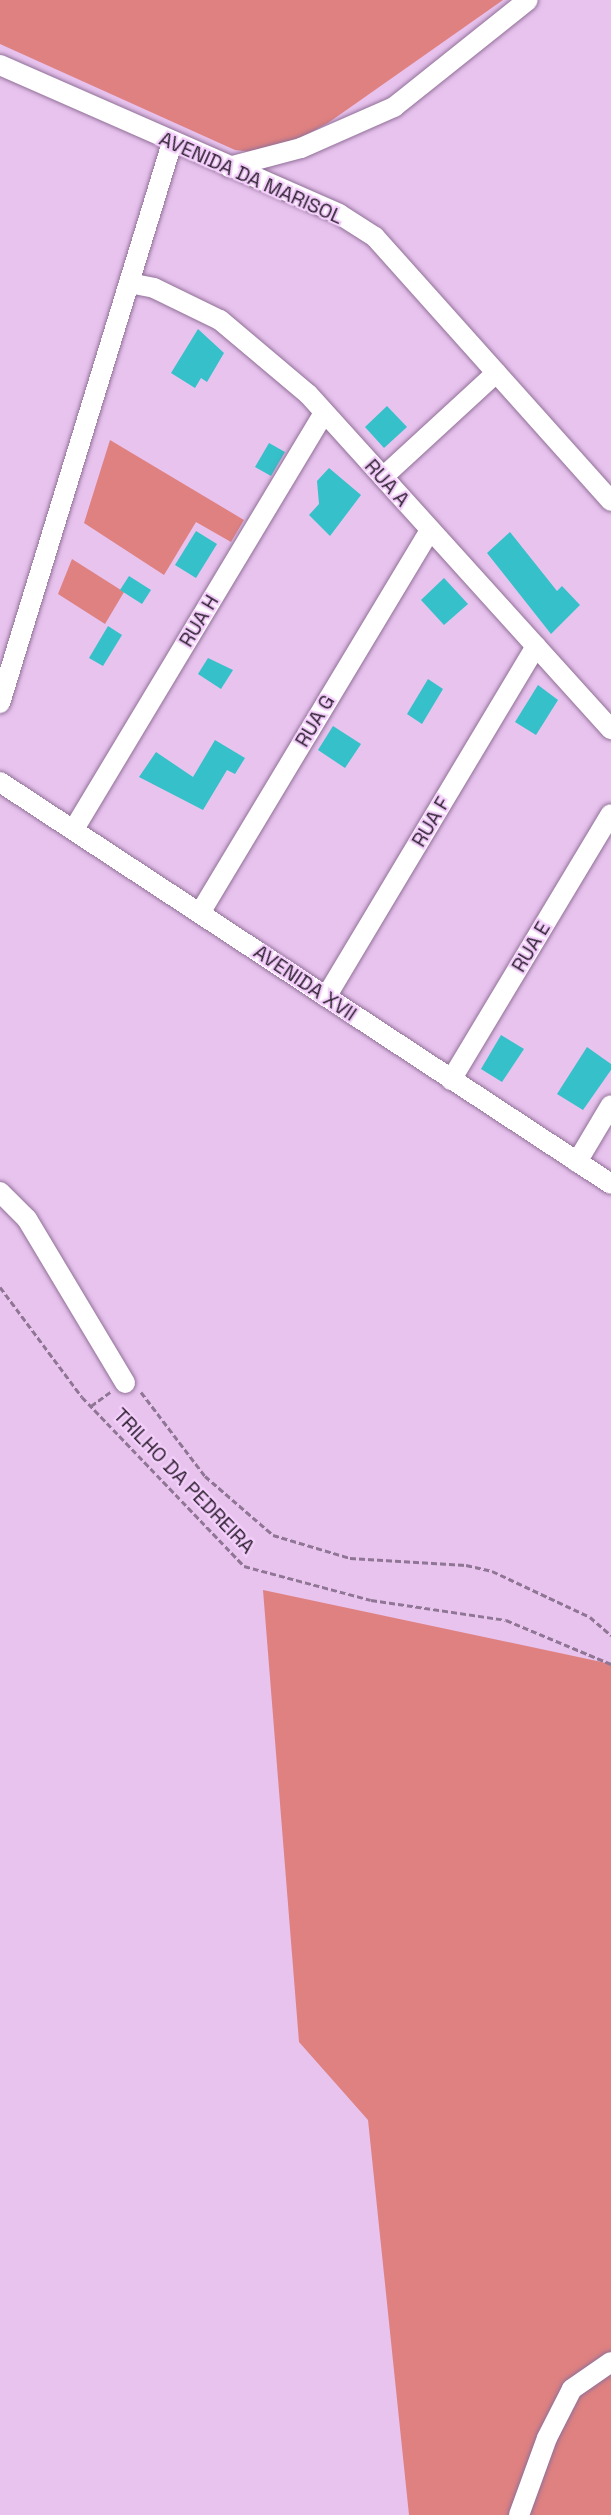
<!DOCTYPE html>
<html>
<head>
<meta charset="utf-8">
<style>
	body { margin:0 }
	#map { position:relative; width:611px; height:2515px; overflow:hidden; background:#e7c3ee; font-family:"Space Grotesk",sans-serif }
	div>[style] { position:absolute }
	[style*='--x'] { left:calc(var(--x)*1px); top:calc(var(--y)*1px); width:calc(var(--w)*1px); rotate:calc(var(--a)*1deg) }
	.green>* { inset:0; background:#df8180 }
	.building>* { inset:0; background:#36c0c9 }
	.path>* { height:3px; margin-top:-1.5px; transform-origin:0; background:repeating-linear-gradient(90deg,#907695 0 6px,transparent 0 9px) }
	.roads { filter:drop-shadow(0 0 2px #917097) drop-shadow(0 0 2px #917097) }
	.minor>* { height:20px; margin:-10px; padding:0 10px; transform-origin:10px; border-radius:10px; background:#fff }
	span { translate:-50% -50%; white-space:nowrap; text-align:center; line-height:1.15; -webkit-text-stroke:4.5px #f4cffb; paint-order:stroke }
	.street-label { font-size:20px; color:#2e2031 }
</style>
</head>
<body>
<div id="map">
	<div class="green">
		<i style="clip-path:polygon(0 0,503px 0,328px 123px,270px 154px,235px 150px,0 44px)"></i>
		<i style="clip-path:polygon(110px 440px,244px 520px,231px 542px,196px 522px,164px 575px,84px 523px)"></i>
		<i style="clip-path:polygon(72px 559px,124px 592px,105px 624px,58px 594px)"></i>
		<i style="clip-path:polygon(263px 1590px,611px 1664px,611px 2515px,409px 2515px,368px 2120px,299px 2042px)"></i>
	</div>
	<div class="building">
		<i style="clip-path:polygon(198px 329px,224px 353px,207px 382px,201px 378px,195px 388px,171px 373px)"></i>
		<i style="clip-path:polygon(387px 406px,407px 427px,384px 448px,365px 427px)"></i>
		<i style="clip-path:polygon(269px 443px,285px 452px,271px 476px,255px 467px)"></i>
		<i style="clip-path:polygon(329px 468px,361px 495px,330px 536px,309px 515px,319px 504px,317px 481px)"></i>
		<i style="clip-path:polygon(196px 531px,217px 544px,196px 578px,175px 565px)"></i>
		<i style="clip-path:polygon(510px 532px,557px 591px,562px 586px,580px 605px,551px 634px,487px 553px)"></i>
		<i style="clip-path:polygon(129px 576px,151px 590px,142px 604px,120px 590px)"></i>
		<i style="clip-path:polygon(444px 578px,468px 604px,444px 625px,421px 600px)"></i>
		<i style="clip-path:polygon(108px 626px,122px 635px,103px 666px,89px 658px)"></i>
		<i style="clip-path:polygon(208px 658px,233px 670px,221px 689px,198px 674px)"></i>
		<i style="clip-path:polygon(428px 679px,443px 689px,422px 724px,407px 714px)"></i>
		<i style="clip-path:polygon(538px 685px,558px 700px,536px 735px,515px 722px)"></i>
		<i style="clip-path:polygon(333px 726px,361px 744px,345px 768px,318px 750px)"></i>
		<i style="clip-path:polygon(215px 740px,245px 758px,235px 774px,227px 770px,203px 810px,139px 777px,156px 752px,193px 777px)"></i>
		<i style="clip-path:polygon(501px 1035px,524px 1049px,502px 1082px,481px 1069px)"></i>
		<i style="clip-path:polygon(587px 1047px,611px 1064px,611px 1070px,583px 1110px,557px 1094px)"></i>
	</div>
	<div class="path">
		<i style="--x:0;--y:1287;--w:137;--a:53.3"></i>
		<i style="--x:82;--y:1397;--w:234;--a:46.2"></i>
		<i style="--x:244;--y:1566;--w:131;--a:15"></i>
		<i style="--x:371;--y:1600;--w:136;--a:8.4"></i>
		<i style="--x:506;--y:1620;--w:114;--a:22.7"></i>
		<i style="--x:141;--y:1392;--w:106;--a:52.7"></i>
		<i style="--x:205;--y:1476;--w:90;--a:40.9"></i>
		<i style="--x:273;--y:1535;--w:80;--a:16.6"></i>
		<i style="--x:350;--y:1558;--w:116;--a:3.5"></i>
		<i style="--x:466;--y:1565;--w:27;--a:13"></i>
		<i style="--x:492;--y:1571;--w:108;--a:25.1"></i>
		<i style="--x:590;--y:1617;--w:28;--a:41"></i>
		<i style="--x:91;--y:1406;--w:24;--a:-36"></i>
	</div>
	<div class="roads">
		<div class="minor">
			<i style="--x:0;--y:65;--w:370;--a:23.7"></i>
			<i style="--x:339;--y:214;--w:43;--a:32.6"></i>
			<i style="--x:375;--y:237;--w:354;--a:48.2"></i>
			<i style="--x:229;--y:167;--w:74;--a:-14.8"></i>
			<i style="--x:301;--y:148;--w:102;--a:-23.8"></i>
			<i style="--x:394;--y:107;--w:171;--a:-38.6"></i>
			<i style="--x:129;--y:283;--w:25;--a:11"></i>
			<i style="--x:154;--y:288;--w:73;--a:25.9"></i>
			<i style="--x:220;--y:320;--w:115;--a:40.1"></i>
			<i style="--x:308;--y:394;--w:452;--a:47.9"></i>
			<i style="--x:383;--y:477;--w:154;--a:-42.6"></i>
			<i style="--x:0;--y:703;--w:586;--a:-72.93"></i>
			<i style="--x:0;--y:782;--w:731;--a:33.34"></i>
			<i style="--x:74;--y:829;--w:485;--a:-59"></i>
			<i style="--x:200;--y:913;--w:447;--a:-59"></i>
			<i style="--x:326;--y:997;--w:409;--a:-59.1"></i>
			<i style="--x:451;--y:1080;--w:310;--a:-59"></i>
			<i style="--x:577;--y:1162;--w:66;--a:-59.2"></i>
			<i style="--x:0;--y:1192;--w:38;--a:45"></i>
			<i style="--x:27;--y:1219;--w:191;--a:59.1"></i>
			<i style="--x:519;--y:2515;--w:82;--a:-70"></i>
			<i style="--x:547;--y:2438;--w:55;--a:-63"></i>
			<i style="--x:572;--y:2389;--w:47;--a:-34.7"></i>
		</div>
	</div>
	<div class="street-label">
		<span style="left:251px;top:178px;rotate:24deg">AVENIDA DA MARISOL</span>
		<span style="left:387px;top:483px;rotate:48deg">RUA A</span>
		<span style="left:199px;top:621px;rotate:-59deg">RUA H</span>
		<span style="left:315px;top:721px;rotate:-59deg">RUA G</span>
		<span style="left:431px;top:822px;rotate:-59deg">RUA F</span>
		<span style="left:531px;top:947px;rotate:-59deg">RUA E</span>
		<span style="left:305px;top:983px;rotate:34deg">AVENIDA XVII</span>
		<span style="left:184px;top:1481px;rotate:46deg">TRILHO DA PEDREIRA</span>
	</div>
</div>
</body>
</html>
